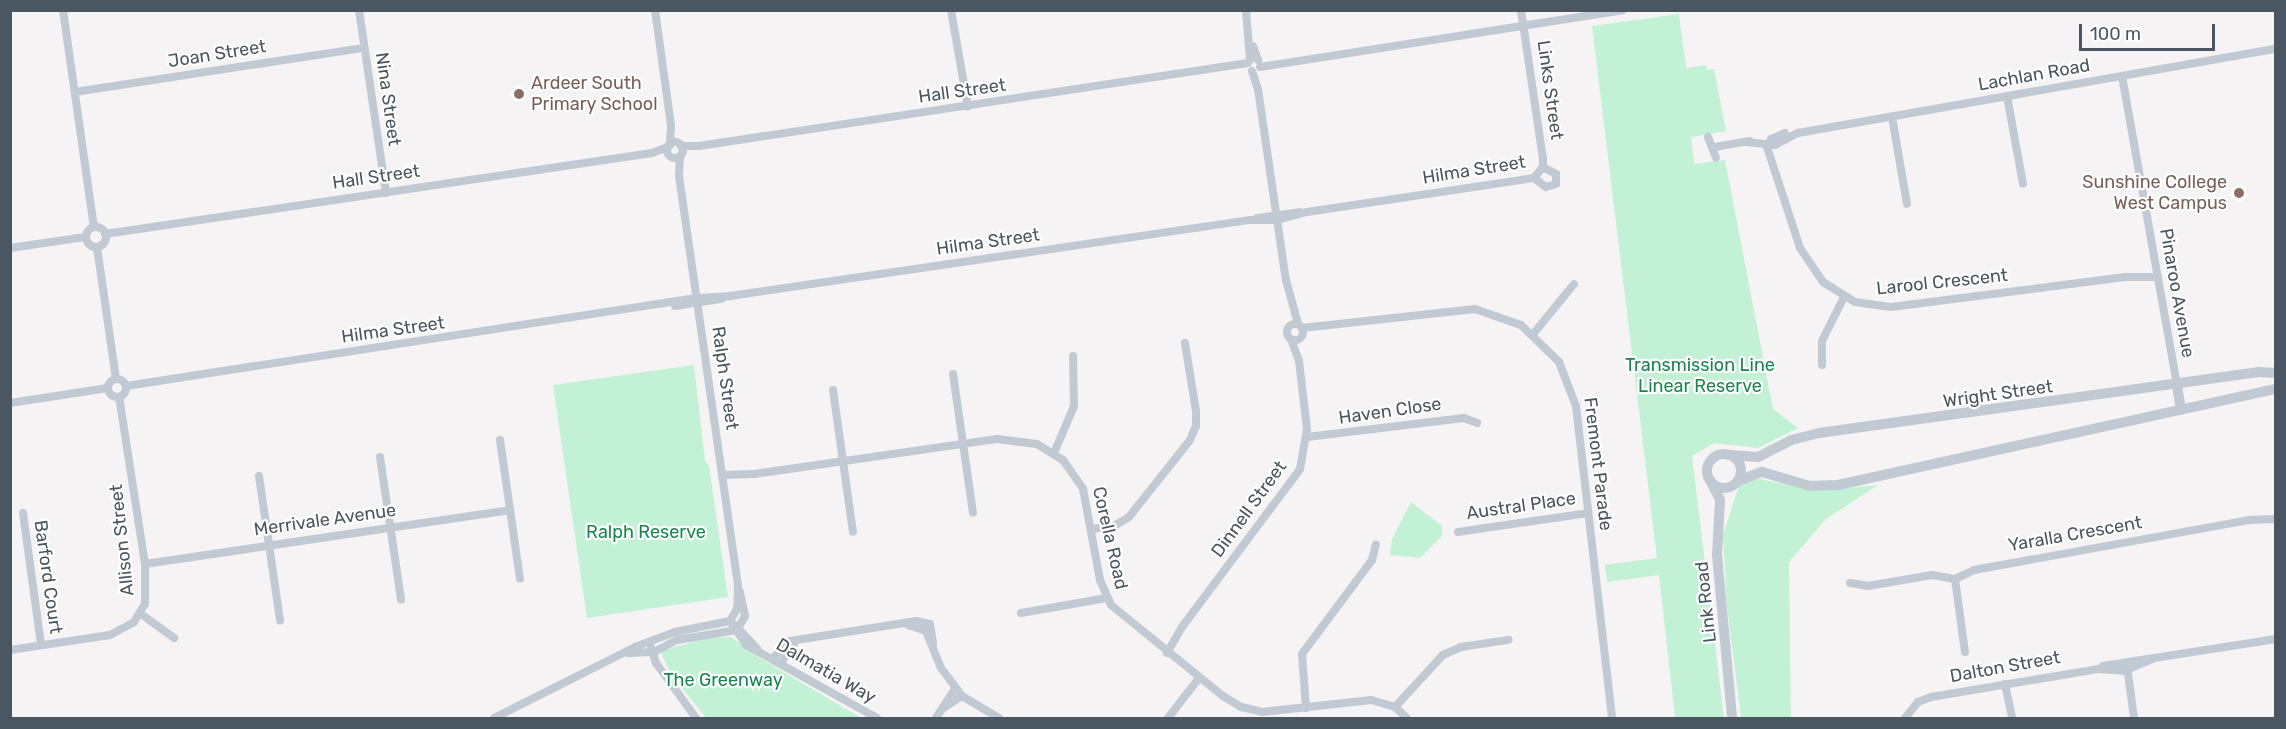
<!DOCTYPE html>
<html>
<head>
<meta charset="utf-8">
<style>
	body { margin:0 }
	#map { position:relative; width:2286px; height:729px; overflow:hidden; background:#f5f3f3; font-family:Rubik,sans-serif }
	div>[style] { position:absolute }
	[style*='--x'] { left:calc(var(--x)*1px); top:calc(var(--y)*1px); width:calc(var(--w)*1px); rotate:calc(var(--a)*1deg) }
	.green>* { inset:0; background:#c3f1d5 }
	.minor>* { height:8px; margin:-4px; padding:0 4px; transform-origin:4px; border-radius:4px; background:#c1cad2 }
	.minor>.ring { margin:-4px; padding:0; box-sizing:content-box; background:none; border:8px solid #c1cad2; border-radius:50% }
	.tertiary>* { height:10px; margin:-5px; padding:0 5px; transform-origin:5px; border-radius:5px; background:#c1cad2 }
	.tertiary>.ring { margin:-5px; padding:0; box-sizing:content-box; background:none; border:10px solid #c1cad2; border-radius:50% }
	.dots>* { width:16px; height:16px; translate:-50% -50%; box-sizing:border-box; border:3px solid #fff; border-radius:50% }
	span { translate:-50% -50%; white-space:nowrap; text-align:center; line-height:1.15; -webkit-text-stroke:4.5px #fff; paint-order:stroke }
	.street-label { font-size:18px; color:#4a5661 }
	.education-label { font-size:18px; color:#785e54 }
	.left { translate:0 -50%; text-align:left }
	.right { translate:-100% -50%; text-align:right }
	.park-label { font-size:18px; color:#17864f }
	.frame { position:absolute; inset:0; border:12px solid #4a5661; pointer-events:none }
	.scale { position:absolute; left:2079px; top:24px; width:136px; height:27px; box-sizing:border-box; border:3px solid #4a5661; border-top:0; padding-left:8px; font-size:18px; line-height:21px; white-space:nowrap; color:#4a5661; -webkit-text-stroke:4px #fff; paint-order:stroke }
</style>
</head>
<body>
<div id="map">
	<div class="green">
		<i style="clip-path:polygon(1679px 14px,1686px 68px,1706px 65px,1707px 70px,1714px 69px,1726px 131px,1691px 137px,1694px 164px,1725px 160px,1773px 409px,1798px 428px,1758px 448px,1714px 443px,1692px 456px,1724px 718px,1675px 718px,1659px 575px,1607px 582px,1605px 565px,1657px 558px,1592px 26px)"></i>
		<i style="clip-path:polygon(694px 365px,705px 461px,709px 466px,728px 597px,587px 618px,553px 385px)"></i>
		<i style="clip-path:polygon(1755px 478px,1817px 491px,1878px 485px,1826px 519px,1789px 562px,1791px 718px,1741px 718px,1727px 606px,1723px 535px,1739px 486px)"></i>
		<i style="clip-path:polygon(1411px 502px,1442px 526px,1442px 536px,1420px 558px,1390px 555px,1392px 539px)"></i>
		<i style="clip-path:polygon(731px 637px,758px 657px,861px 718px,706px 718px,671px 674px,660px 651px,707px 638px)"></i>
	</div>
	<div class="minor">
		<i style="--x:63;--y:10;--w:219;--a:81.9"></i>
		<i style="--x:359;--y:10;--w:185;--a:81.6"></i>
		<i style="--x:655;--y:10;--w:116;--a:82.1"></i>
		<i style="--x:671;--y:125;--w:20;--a:93"></i>
		<i style="--x:951;--y:10;--w:98;--a:80.1"></i>
		<i style="--x:1246;--y:10;--w:50;--a:85.4"></i>
		<i style="--x:1253;--y:46;--w:15;--a:70"></i>
		<i style="--x:1260;--y:67;--w:367;--a:-8.9"></i>
		<i style="--x:1252;--y:71;--w:19;--a:72"></i>
		<i style="--x:1258;--y:89;--w:193;--a:81.7"></i>
		<i style="--x:1286;--y:280;--w:46;--a:74.7"></i>
		<i style="--x:2122;--y:76;--w:314;--a:79.9"></i>
		<i style="--x:75;--y:92;--w:292;--a:-8.7"></i>
		<i style="--x:2007;--y:96;--w:89;--a:79.7"></i>
		<i style="--x:1892;--y:117;--w:88;--a:80.2"></i>
		<i style="--x:1785;--y:133;--w:15;--a:157"></i>
		<i style="--x:1771;--y:139;--w:9;--a:117"></i>
		<i style="--x:1767;--y:147;--w:106;--a:71.9"></i>
		<i style="--x:1800;--y:248;--w:41;--a:55.9"></i>
		<i style="--x:1823;--y:282;--w:38;--a:32"></i>
		<i style="--x:1855;--y:302;--w:36;--a:8"></i>
		<i style="--x:1891;--y:307;--w:236;--a:-7.3"></i>
		<i style="--x:2125;--y:277;--w:33;--a:0"></i>
		<i style="--x:1708;--y:137;--w:22;--a:69"></i>
		<i style="--x:1746;--y:142;--w:29;--a:6"></i>
		<i style="--x:1775;--y:145;--w:26;--a:-28"></i>
		<i style="--x:1798;--y:133;--w:485;--a:-10"></i>
		<i class="ring" style="left:667px;top:142px;width:8px;height:8px"></i>
		<i style="--x:681;--y:146;--w:18;--a:0"></i>
		<i style="--x:699;--y:146;--w:555;--a:-8.6"></i>
		<i style="--x:1715;--y:147;--w:35;--a:-10"></i>
		<i style="--x:680;--y:156;--w:20;--a:93"></i>
		<i style="--x:679;--y:176;--w:414;--a:81.8"></i>
		<i style="--x:738;--y:586;--w:23;--a:92"></i>
		<i style="--x:737;--y:609;--w:14;--a:120"></i>
		<i style="--x:1534;--y:178;--w:15;--a:37"></i>
		<i style="--x:1546;--y:187;--w:10;--a:-17"></i>
		<i style="--x:1556;--y:184;--w:10;--a:-90"></i>
		<i style="--x:1556;--y:174;--w:15;--a:-152"></i>
		<i style="--x:1257;--y:218;--w:43;--a:-7.9"></i>
		<i class="ring" style="left:86px;top:227px;width:12px;height:12px"></i>
		<i style="--x:105;--y:234;--w:553;--a:-8.42"></i>
		<i style="--x:652;--y:153;--w:17;--a:-21"></i>
		<i style="--x:97;--y:247;--w:133;--a:81.8"></i>
		<i style="--x:10;--y:248;--w:76;--a:-8.3"></i>
		<i style="--x:675;--y:306;--w:47;--a:-8.7"></i>
		<i class="ring" style="left:1287px;top:324px;width:8px;height:8px"></i>
		<i style="--x:1302;--y:328;--w:174;--a:-6.3"></i>
		<i style="--x:1475;--y:309;--w:49;--a:19.2"></i>
		<i style="--x:1521;--y:325;--w:53;--a:44.2"></i>
		<i style="--x:1559;--y:362;--w:47;--a:68.9"></i>
		<i style="--x:1576;--y:406;--w:314;--a:83.4"></i>
		<i style="--x:1534;--y:333;--w:63;--a:-50.8"></i>
		<i style="--x:1822;--y:365;--w:24;--a:-90"></i>
		<i style="--x:1822;--y:341;--w:49;--a:-63.4"></i>
		<i style="--x:953;--y:374;--w:140;--a:81.8"></i>
		<i class="ring" style="left:108px;top:379px;width:10px;height:10px"></i>
		<i style="--x:126;--y:386;--w:577;--a:-8.78"></i>
		<i style="--x:696;--y:298;--w:34;--a:-3"></i>
		<i style="--x:730;--y:296;--w:526;--a:-8.32"></i>
		<i style="--x:1250;--y:220;--w:27;--a:0"></i>
		<i style="--x:1277;--y:220;--w:31;--a:-15"></i>
		<i style="--x:1307;--y:212;--w:230;--a:-8.5"></i>
		<i style="--x:1534;--y:178;--w:14;--a:-51"></i>
		<i style="--x:1543;--y:167;--w:8;--a:-90"></i>
		<i style="--x:1543;--y:159;--w:151;--a:-98.4"></i>
		<i style="--x:833;--y:390;--w:143;--a:82"></i>
		<i style="--x:10;--y:403;--w:99;--a:-8.7"></i>
		<i style="--x:1307;--y:437;--w:158;--a:-6.9"></i>
		<i style="--x:1464;--y:418;--w:14;--a:21"></i>
		<i style="--x:500;--y:440;--w:140;--a:81.8"></i>
		<i style="--x:1054;--y:453;--w:51;--a:-66.9"></i>
		<i style="--x:1074;--y:406;--w:50;--a:-91.1"></i>
		<i style="--x:380;--y:457;--w:144;--a:81.6"></i>
		<i style="--x:722;--y:475;--w:32;--a:-2"></i>
		<i style="--x:754;--y:474;--w:246;--a:-8.2"></i>
		<i style="--x:997;--y:439;--w:40;--a:7.1"></i>
		<i style="--x:1037;--y:444;--w:31;--a:32"></i>
		<i style="--x:1063;--y:460;--w:35;--a:55"></i>
		<i style="--x:1083;--y:489;--w:93;--a:79.4"></i>
		<i style="--x:1100;--y:580;--w:27;--a:66"></i>
		<i style="--x:1111;--y:605;--w:144;--a:39.1"></i>
		<i style="--x:1223;--y:696;--w:21;--a:31"></i>
		<i style="--x:1241;--y:707;--w:22;--a:13"></i>
		<i style="--x:1262;--y:712;--w:110;--a:-6.3"></i>
		<i style="--x:1371;--y:700;--w:25;--a:16"></i>
		<i style="--x:1395;--y:707;--w:16;--a:43"></i>
		<i style="--x:259;--y:476;--w:146;--a:81.7"></i>
		<i style="--x:23;--y:513;--w:133;--a:82.2"></i>
		<i style="--x:1092;--y:529;--w:22;--a:-8"></i>
		<i style="--x:1114;--y:526;--w:17;--a:-31"></i>
		<i style="--x:1129;--y:517;--w:98;--a:-51.6"></i>
		<i style="--x:1190;--y:440;--w:15;--a:-67"></i>
		<i style="--x:1196;--y:426;--w:15;--a:-90"></i>
		<i style="--x:1196;--y:411;--w:69;--a:-99.2"></i>
		<i style="--x:1458;--y:532;--w:131;--a:-8.3"></i>
		<i style="--x:145;--y:564;--w:368;--a:-8.4"></i>
		<i style="--x:1850;--y:583;--w:18;--a:9"></i>
		<i style="--x:1868;--y:586;--w:65;--a:-9.8"></i>
		<i style="--x:1932;--y:575;--w:23;--a:10"></i>
		<i style="--x:1021;--y:613;--w:87;--a:-9.9"></i>
		<i style="--x:141;--y:614;--w:41;--a:36"></i>
		<i style="--x:730;--y:621;--w:29;--a:56"></i>
		<i style="--x:746;--y:645;--w:150;--a:29.1"></i>
		<i style="--x:735;--y:625;--w:33;--a:47"></i>
		<i style="--x:908;--y:625;--w:19;--a:18"></i>
		<i style="--x:926;--y:631;--w:40;--a:68"></i>
		<i style="--x:941;--y:668;--w:35;--a:53"></i>
		<i style="--x:962;--y:696;--w:43;--a:30.7"></i>
		<i style="--x:651;--y:647;--w:17;--a:73"></i>
		<i style="--x:656;--y:663;--w:68;--a:54"></i>
		<i style="--x:10;--y:650;--w:101;--a:-8.5"></i>
		<i style="--x:110;--y:635;--w:27;--a:-28"></i>
		<i style="--x:134;--y:622;--w:21;--a:-59"></i>
		<i style="--x:145;--y:604;--w:40;--a:-90"></i>
		<i style="--x:145;--y:564;--w:169;--a:-98.8"></i>
		<i style="--x:1965;--y:652;--w:74;--a:-97.8"></i>
		<i style="--x:1955;--y:579;--w:21;--a:-25"></i>
		<i style="--x:1974;--y:570;--w:279;--a:-10.3"></i>
		<i style="--x:2248;--y:520;--w:28;--a:-2"></i>
		<i style="--x:628;--y:653;--w:26;--a:-2"></i>
		<i style="--x:654;--y:652;--w:26;--a:-28"></i>
		<i style="--x:677;--y:640;--w:61;--a:-9.5"></i>
		<i style="--x:737;--y:630;--w:16;--a:-60"></i>
		<i style="--x:745;--y:616;--w:25;--a:-102"></i>
		<i style="--x:1167;--y:653;--w:30;--a:-60"></i>
		<i style="--x:1182;--y:627;--w:197;--a:-53.2"></i>
		<i style="--x:1300;--y:469;--w:41;--a:-80.1"></i>
		<i style="--x:1307;--y:429;--w:68;--a:-96.7"></i>
		<i style="--x:1299;--y:361;--w:23;--a:-110"></i>
		<i style="--x:772;--y:659;--w:25;--a:-45"></i>
		<i style="--x:790;--y:641;--w:128;--a:-9"></i>
		<i style="--x:916;--y:621;--w:14;--a:12"></i>
		<i style="--x:930;--y:624;--w:20;--a:81"></i>
		<i style="--x:780;--y:664;--w:24;--a:-55"></i>
		<i style="--x:2103;--y:666;--w:175;--a:-8.9"></i>
		<i style="--x:2127;--y:666;--w:52;--a:82.3"></i>
		<i style="--x:2005;--y:684;--w:35;--a:78"></i>
		<i style="--x:1395;--y:707;--w:71;--a:-47.3"></i>
		<i style="--x:1443;--y:655;--w:20;--a:-24"></i>
		<i style="--x:1461;--y:647;--w:48;--a:-8.5"></i>
		<i style="--x:1306;--y:708;--w:54;--a:-94.2"></i>
		<i style="--x:1302;--y:654;--w:117;--a:-53.3"></i>
		<i style="--x:1372;--y:560;--w:16;--a:-76"></i>
		<i style="--x:942;--y:709;--w:24;--a:-33"></i>
		<i style="--x:494;--y:718;--w:158;--a:-26.7"></i>
		<i style="--x:635;--y:647;--w:43;--a:-20.6"></i>
		<i style="--x:675;--y:632;--w:56;--a:-11.3"></i>
		<i style="--x:936;--y:718;--w:35;--a:-57"></i>
		<i style="--x:1168;--y:718;--w:51;--a:-52.2"></i>
		<i style="--x:1905;--y:718;--w:21;--a:-51"></i>
		<i style="--x:1918;--y:702;--w:14;--a:-21"></i>
		<i style="--x:1931;--y:697;--w:169;--a:-9.5"></i>
		<i style="--x:2098;--y:669;--w:26;--a:4"></i>
		<i style="--x:2124;--y:671;--w:30;--a:-23"></i>
	</div>
	<div class="tertiary">
		<i style="--x:2177;--y:385;--w:25;--a:81"></i>
		<i class="ring" style="left:1707px;top:454px;width:24px;height:24px"></i>
		<i style="--x:1729;--y:455;--w:29;--a:4"></i>
		<i style="--x:1758;--y:457;--w:37;--a:-27"></i>
		<i style="--x:1791;--y:440;--w:29;--a:-14"></i>
		<i style="--x:1819;--y:433;--w:444;--a:-7.9"></i>
		<i style="--x:2259;--y:372;--w:17;--a:3"></i>
		<i style="--x:1710;--y:480;--w:22;--a:63"></i>
		<i style="--x:1720;--y:500;--w:55;--a:93.1"></i>
		<i style="--x:1717;--y:555;--w:164;--a:84.7"></i>
		<i style="--x:1738;--y:481;--w:26;--a:-21"></i>
		<i style="--x:1762;--y:472;--w:50;--a:16.3"></i>
		<i style="--x:1810;--y:486;--w:28;--a:-2"></i>
		<i style="--x:1838;--y:485;--w:448;--a:-12.4"></i>
	</div>
	<div class="dots">
		<i style="left:519px;top:94px;background:#8d6e63"></i>
		<i style="left:2239px;top:193px;background:#8d6e63"></i>
	</div>
	<div class="street-label">
		<span style="left:217px;top:54px;rotate:-9deg">Joan Street</span>
		<span style="left:2034px;top:75px;rotate:-10deg">Lachlan Road</span>
		<span style="left:1550px;top:90px;rotate:82deg">Links Street</span>
		<span style="left:962px;top:91px;rotate:-8deg">Hall Street</span>
		<span style="left:388px;top:99px;rotate:82deg">Nina Street</span>
		<span style="left:1474px;top:170px;rotate:-9deg">Hilma Street</span>
		<span style="left:376px;top:177px;rotate:-8deg">Hall Street</span>
		<span style="left:988px;top:242px;rotate:-8deg">Hilma Street</span>
		<span style="left:1942px;top:282px;rotate:-6deg">Larool Crescent</span>
		<span style="left:2177px;top:293px;rotate:80deg">Pinaroo Avenue</span>
		<span style="left:393px;top:330px;rotate:-8deg">Hilma Street</span>
		<span style="left:725px;top:378px;rotate:82deg">Ralph Street</span>
		<span style="left:1998px;top:394px;rotate:-8deg">Wright Street</span>
		<span style="left:1390px;top:411px;rotate:-8deg">Haven Close</span>
		<span style="left:1598px;top:464px;rotate:83deg">Fremont Parade</span>
		<span style="left:1521px;top:506px;rotate:-8deg">Austral Place</span>
		<span style="left:1249px;top:509px;rotate:-54deg">Dinnell Street</span>
		<span style="left:325px;top:520px;rotate:-8deg">Merrivale Avenue</span>
		<span style="left:2075px;top:534px;rotate:-10deg">Yaralla Crescent</span>
		<span style="left:1110px;top:538px;rotate:77deg">Corella Road</span>
		<span style="left:122px;top:540px;rotate:-96deg">Allison Street</span>
		<span style="left:48px;top:577px;rotate:82deg">Barford Court</span>
		<span style="left:1706px;top:602px;rotate:-96deg">Link Road</span>
		<span style="left:2005px;top:667px;rotate:-10deg">Dalton Street</span>
		<span style="left:826px;top:671px;rotate:30deg">Dalmatia Way</span>
	</div>
	<div class="education-label">
		<span class="left" style="left:531px;top:94px">Ardeer South<br>Primary School</span>
		<span class="right" style="left:2227px;top:193px">Sunshine College<br>West Campus</span>
	</div>
	<div class="park-label">
		<span style="left:1700px;top:376px">Transmission Line<br>Linear Reserve</span>
		<span style="left:646px;top:532px">Ralph Reserve</span>
		<span style="left:723px;top:680px">The Greenway</span>
	</div>
	<div class="frame"></div>
	<div class="scale">100 m</div>
</div>
</body>
</html>
